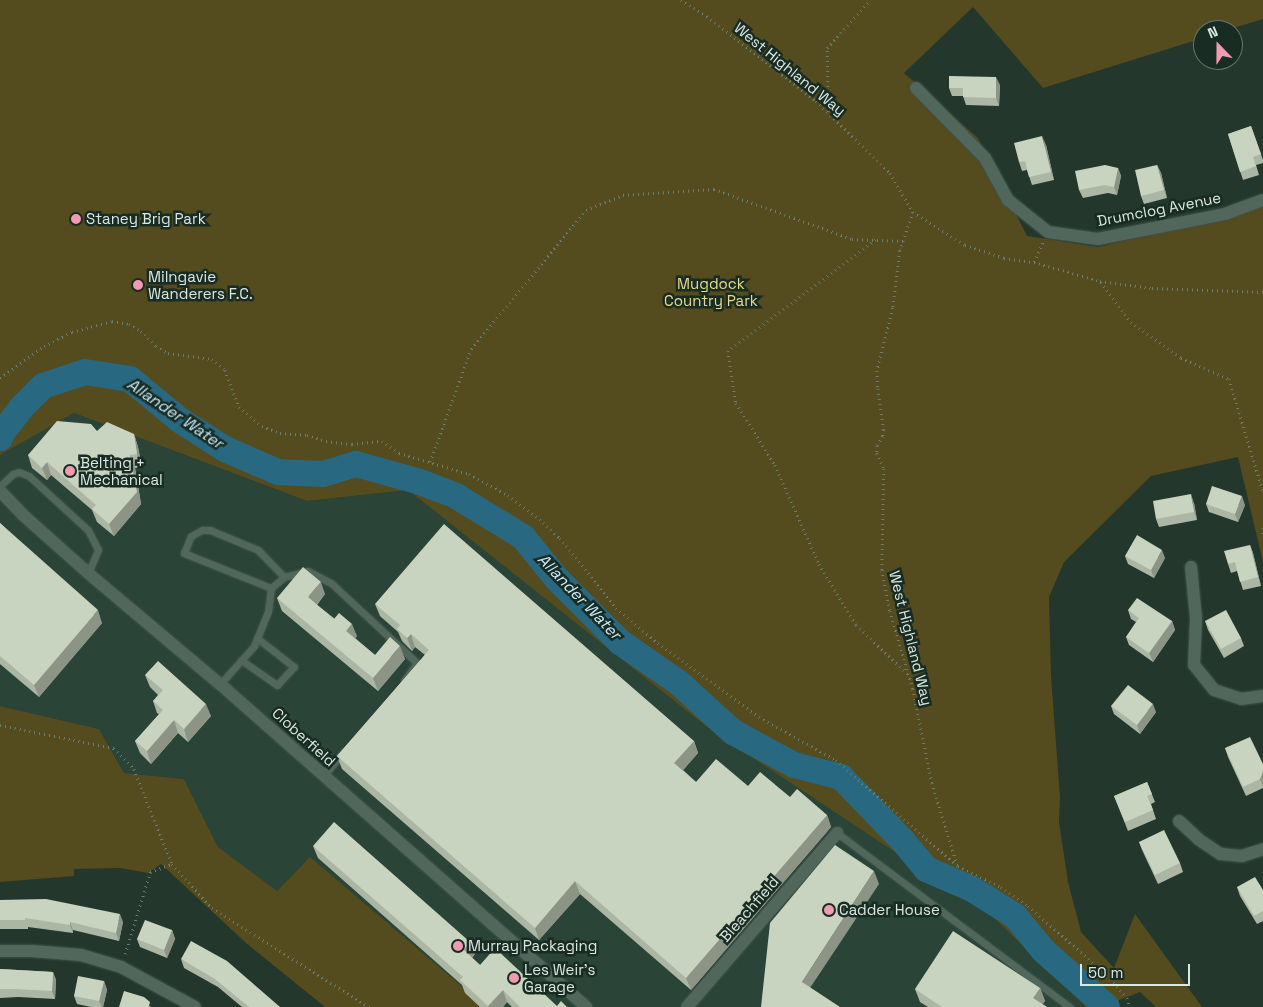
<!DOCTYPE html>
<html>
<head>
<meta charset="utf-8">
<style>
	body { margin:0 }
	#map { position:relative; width:1263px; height:1007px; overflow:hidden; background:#23372d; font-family:"Space Grotesk",sans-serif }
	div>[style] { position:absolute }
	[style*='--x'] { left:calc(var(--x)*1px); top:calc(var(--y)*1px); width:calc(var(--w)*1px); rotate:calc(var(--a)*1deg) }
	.built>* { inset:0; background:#2a4438 }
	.green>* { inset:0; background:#544b1e }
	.river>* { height:26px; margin:-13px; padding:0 13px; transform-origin:13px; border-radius:13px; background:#286881 }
	.path>* { height:2.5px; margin-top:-1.25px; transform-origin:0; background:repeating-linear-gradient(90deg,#6b7c73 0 1px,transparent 0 5px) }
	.roads { filter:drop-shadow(0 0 1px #41524a) drop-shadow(0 0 1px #41524a) }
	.service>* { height:7px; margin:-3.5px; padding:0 3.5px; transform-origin:3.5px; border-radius:3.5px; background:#51675c }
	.minor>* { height:12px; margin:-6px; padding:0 6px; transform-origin:6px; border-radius:6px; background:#51675c }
	.wall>* { inset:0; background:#acb6a4 }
	.shaded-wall>* { inset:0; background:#8c9486 }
	.building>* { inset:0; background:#c8d4bf }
	.dots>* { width:14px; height:14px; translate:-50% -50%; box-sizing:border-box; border:2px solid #192c23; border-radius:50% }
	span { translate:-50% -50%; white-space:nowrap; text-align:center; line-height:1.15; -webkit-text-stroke:5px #192c23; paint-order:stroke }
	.street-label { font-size:15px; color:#dbe7e1 }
	.poi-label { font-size:15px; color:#dbe7e1 }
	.left { translate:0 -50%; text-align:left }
	.park-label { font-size:15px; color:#eadb88 }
	.water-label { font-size:16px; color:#c7eafa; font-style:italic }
	.north { position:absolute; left:1193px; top:20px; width:50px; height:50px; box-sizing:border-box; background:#192c23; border:1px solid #67776f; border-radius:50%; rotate:338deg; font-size:14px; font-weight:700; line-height:20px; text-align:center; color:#dbe7e1 }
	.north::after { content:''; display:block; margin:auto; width:18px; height:22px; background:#f19ab0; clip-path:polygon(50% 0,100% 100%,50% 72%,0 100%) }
	.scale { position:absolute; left:1080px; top:964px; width:110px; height:22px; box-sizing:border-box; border:2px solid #dbe7e1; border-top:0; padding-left:6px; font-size:15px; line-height:18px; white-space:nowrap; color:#dbe7e1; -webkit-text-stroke:4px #192c23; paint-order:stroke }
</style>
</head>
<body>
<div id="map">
	<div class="built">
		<i style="clip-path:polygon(74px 413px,307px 501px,408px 490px,712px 731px,993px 917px,1086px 1007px,486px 1007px,309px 858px,277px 891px,218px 847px,184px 779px,124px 773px,99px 729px,0 706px,0 455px)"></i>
	</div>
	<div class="green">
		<i style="clip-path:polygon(0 0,1263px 0,1263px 19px,1227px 30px,1203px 30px,1203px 38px,1043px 88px,973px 7px,904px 73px,978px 138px,1027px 236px,1098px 247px,1263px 207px,1263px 562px,1238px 457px,1151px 476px,1064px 562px,1049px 597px,1051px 676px,1060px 797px,1059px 822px,1068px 882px,1081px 932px,1114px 968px,1135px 914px,1202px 1007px,1156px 1007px,1140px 992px,1101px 1007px,1086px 1007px,993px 917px,712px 731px,408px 490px,307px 501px,74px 413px,0 455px)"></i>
		<i style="clip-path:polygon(0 706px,99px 729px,124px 773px,184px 779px,218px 847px,277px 891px,310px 857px,486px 1007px,325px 1007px,246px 943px,161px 864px,148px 873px,120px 868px,74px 869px,74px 876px,0 882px)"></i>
	</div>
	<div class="river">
		<i style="--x:0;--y:438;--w:4;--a:-76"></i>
		<i style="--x:1;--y:434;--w:34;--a:-52"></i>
		<i style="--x:22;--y:407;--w:30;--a:-45"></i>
		<i style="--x:43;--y:386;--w:44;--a:-18.4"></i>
		<i style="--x:85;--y:372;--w:46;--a:8.8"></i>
		<i style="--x:130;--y:379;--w:66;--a:39.5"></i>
		<i style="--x:181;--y:421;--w:52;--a:32.5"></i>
		<i style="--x:225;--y:449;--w:58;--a:23.5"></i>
		<i style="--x:278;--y:472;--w:45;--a:2.5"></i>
		<i style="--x:323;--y:474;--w:34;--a:-17"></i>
		<i style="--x:356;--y:464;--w:66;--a:15.7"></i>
		<i style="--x:420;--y:482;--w:39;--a:21"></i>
		<i style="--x:456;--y:496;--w:79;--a:31.5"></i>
		<i style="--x:523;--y:537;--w:55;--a:50.9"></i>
		<i style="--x:558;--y:580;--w:88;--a:45"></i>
		<i style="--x:620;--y:642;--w:72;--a:34.8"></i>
		<i style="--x:679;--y:683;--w:73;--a:42.2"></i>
		<i style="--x:733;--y:732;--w:69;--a:28.4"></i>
		<i style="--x:794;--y:765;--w:49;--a:14.3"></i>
		<i style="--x:841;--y:777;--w:88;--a:45.9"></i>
		<i style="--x:902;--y:840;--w:38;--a:50"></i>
		<i style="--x:926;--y:869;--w:50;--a:23.5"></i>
		<i style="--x:972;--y:889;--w:51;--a:32.1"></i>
		<i style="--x:1015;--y:916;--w:45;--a:50.4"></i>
		<i style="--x:1044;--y:951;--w:84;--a:41.6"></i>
	</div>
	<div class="path">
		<i style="--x:681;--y:0;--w:31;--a:32"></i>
		<i style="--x:707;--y:16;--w:138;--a:37.9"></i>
		<i style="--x:816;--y:101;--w:103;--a:44.2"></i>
		<i style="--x:890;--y:173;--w:45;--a:59.5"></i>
		<i style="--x:913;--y:212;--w:41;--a:108.4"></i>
		<i style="--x:900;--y:251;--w:57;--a:97"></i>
		<i style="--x:893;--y:308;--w:65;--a:104.3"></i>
		<i style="--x:877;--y:371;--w:18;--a:87"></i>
		<i style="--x:878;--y:389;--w:41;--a:81.7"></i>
		<i style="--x:884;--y:430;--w:6;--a:99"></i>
		<i style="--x:883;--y:436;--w:12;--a:121"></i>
		<i style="--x:877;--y:446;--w:7;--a:90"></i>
		<i style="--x:877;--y:453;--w:17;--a:66"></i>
		<i style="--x:884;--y:469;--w:101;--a:91.1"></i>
		<i style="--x:882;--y:570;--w:42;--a:79"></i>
		<i style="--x:890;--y:611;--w:81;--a:73.6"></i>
		<i style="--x:913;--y:689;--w:96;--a:78.6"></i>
		<i style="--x:932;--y:783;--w:85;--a:72.8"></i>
		<i style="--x:828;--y:112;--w:64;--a:-90.9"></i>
		<i style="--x:827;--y:48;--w:64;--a:-48.1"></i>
		<i style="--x:913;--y:212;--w:62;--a:32.4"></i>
		<i style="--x:965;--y:245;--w:41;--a:18.4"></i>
		<i style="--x:1004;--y:258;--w:30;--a:8"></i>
		<i style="--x:1034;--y:262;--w:69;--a:16.1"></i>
		<i style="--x:1100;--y:281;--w:52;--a:7.7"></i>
		<i style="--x:1152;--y:288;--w:111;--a:2.1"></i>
		<i style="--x:876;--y:240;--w:185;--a:143.1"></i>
		<i style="--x:728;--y:351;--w:53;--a:81.3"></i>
		<i style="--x:736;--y:403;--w:73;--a:57.8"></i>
		<i style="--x:775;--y:465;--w:108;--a:66"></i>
		<i style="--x:819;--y:564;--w:71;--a:58.8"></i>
		<i style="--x:856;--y:625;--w:71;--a:43.3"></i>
		<i style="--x:1034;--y:262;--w:22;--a:-66"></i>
		<i style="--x:1101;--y:282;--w:50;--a:53.1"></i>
		<i style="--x:1131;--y:322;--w:62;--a:35.8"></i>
		<i style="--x:1181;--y:358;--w:52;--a:23.6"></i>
		<i style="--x:1229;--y:379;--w:117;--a:73.1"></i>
		<i style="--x:0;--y:378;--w:54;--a:-36"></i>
		<i style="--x:44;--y:346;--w:31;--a:-27"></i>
		<i style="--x:72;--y:332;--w:41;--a:-15.4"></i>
		<i style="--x:112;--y:321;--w:17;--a:10"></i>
		<i style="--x:129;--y:324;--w:14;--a:30"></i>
		<i style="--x:141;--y:331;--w:21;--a:45"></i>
		<i style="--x:156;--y:346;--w:14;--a:30"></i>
		<i style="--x:168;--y:353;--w:44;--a:7.8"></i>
		<i style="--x:212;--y:359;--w:17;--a:40"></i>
		<i style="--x:225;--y:370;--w:40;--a:69"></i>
		<i style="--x:239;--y:407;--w:30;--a:40"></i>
		<i style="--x:262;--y:426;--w:19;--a:21"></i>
		<i style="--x:280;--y:433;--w:27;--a:4"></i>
		<i style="--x:307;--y:435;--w:20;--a:18"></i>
		<i style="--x:326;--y:441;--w:26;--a:7"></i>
		<i style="--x:352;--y:444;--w:30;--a:-6"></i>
		<i style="--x:382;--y:441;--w:21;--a:35"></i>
		<i style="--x:399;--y:453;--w:73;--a:16.7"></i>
		<i style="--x:469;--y:474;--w:44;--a:28.3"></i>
		<i style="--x:508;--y:495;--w:35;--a:37"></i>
		<i style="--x:536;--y:516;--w:33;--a:43"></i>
		<i style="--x:560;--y:538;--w:90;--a:51.3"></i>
		<i style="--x:616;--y:608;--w:55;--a:39.8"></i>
		<i style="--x:658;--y:643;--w:125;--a:36.2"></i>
		<i style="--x:759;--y:717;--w:88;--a:29.2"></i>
		<i style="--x:836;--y:760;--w:162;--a:41"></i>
		<i style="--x:958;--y:866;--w:48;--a:26"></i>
		<i style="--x:1001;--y:887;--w:33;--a:35"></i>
		<i style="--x:1028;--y:906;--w:105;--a:41.1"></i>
		<i style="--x:1107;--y:975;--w:30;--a:49"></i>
		<i style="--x:1127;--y:998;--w:9;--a:72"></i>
		<i style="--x:430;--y:462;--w:120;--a:-70.1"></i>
		<i style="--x:471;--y:349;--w:180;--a:-50.4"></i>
		<i style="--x:586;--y:210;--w:40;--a:-22"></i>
		<i style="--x:623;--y:195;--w:91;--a:-3.8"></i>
		<i style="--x:714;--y:189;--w:147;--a:19.9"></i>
		<i style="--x:852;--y:239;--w:51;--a:2.2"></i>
		<i style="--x:1263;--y:528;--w:9;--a:90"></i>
		<i style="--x:0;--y:725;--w:116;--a:11.4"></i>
		<i style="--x:114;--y:748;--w:29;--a:46"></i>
		<i style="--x:134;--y:769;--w:102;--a:68.2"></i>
		<i style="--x:172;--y:864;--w:59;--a:47.7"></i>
		<i style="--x:212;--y:908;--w:186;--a:32.2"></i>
		<i style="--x:125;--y:954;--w:86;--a:-73"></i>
		<i style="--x:150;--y:872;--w:23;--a:-20"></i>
	</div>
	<div class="roads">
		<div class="service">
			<i style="--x:0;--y:486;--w:18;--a:-43"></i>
			<i style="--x:13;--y:474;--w:6;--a:-18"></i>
			<i style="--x:19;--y:472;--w:11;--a:22"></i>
			<i style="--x:29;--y:476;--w:80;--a:42.5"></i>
			<i style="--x:88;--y:530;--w:22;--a:63"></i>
			<i style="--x:98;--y:550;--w:25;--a:113"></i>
			<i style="--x:271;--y:588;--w:94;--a:-158.1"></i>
			<i style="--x:184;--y:553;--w:18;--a:-68"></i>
			<i style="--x:191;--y:536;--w:13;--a:-29"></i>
			<i style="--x:202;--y:530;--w:8;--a:0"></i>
			<i style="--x:210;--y:530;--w:52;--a:22.6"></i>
			<i style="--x:258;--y:550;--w:37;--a:46"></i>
			<i style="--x:241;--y:660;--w:44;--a:34.8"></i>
			<i style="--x:277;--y:685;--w:25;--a:-47"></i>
			<i style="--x:294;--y:667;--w:47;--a:-141.9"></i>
			<i style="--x:220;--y:684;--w:51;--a:-48.2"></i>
			<i style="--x:254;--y:646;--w:37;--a:-68"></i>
			<i style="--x:268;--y:612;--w:24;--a:-83"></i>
			<i style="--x:271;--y:588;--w:17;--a:-40"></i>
			<i style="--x:284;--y:577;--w:25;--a:-14"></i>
			<i style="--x:308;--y:571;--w:26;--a:28"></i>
			<i style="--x:331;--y:583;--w:117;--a:42.9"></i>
			<i style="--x:417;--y:663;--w:21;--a:127"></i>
			<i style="--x:323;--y:776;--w:32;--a:-49"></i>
			<i style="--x:837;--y:833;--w:291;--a:36.8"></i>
		</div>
		<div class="minor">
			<i style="--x:916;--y:88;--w:98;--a:45.4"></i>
			<i style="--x:985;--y:158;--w:48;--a:61.3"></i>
			<i style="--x:1008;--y:200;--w:51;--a:38.7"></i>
			<i style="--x:1048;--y:232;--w:50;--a:8"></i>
			<i style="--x:1098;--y:239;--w:129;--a:-11.1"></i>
			<i style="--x:1225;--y:214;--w:40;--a:-20.2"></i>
			<i style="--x:0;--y:491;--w:33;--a:46"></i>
			<i style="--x:23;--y:515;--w:87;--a:41.7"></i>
			<i style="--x:88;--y:573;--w:172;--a:40.1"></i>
			<i style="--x:220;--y:684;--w:488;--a:41.4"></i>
			<i style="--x:1191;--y:567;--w:51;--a:84.4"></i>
			<i style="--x:1196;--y:618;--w:47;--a:92.4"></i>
			<i style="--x:1194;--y:665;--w:32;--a:51"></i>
			<i style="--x:1214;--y:690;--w:28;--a:18"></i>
			<i style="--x:1241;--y:699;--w:22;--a:-8"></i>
			<i style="--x:1179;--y:821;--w:26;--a:43"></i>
			<i style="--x:1198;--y:839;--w:27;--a:34"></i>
			<i style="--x:1220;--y:854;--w:22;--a:5"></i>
			<i style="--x:1242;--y:856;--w:22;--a:-18"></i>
			<i style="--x:0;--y:951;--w:32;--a:0"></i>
			<i style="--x:32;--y:951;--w:49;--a:4.7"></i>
			<i style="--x:81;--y:955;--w:42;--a:16.7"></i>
			<i style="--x:121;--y:967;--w:84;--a:28.4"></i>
			<i style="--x:687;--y:1007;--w:230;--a:-49.2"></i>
		</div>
	</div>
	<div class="wall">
		<i style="clip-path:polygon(1000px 85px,999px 106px,966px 105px,963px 96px,952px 96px,949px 88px)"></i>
		<i style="clip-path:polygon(1251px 126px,1263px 160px,1263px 163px,1256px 165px,1259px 175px,1243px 180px,1228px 134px)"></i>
		<i style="clip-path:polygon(1046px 145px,1054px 180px,1032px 185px,1027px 170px,1022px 171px,1019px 162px)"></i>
		<i style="clip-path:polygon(1157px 165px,1161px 173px,1167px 198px,1144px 204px,1141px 196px)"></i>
		<i style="clip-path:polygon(1118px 168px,1121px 176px,1117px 195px,1108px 193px,1083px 198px,1079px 190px)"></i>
		<i style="clip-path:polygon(97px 431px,134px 434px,138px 447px,142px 467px,135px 468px,141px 504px,114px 536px,97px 522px,92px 510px,51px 475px,47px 480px,32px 468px,28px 455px)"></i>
		<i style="clip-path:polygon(1194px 503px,1197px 520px,1159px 527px,1156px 519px)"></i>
		<i style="clip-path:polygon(1206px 504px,1245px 505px,1238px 522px,1209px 512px)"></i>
		<i style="clip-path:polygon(0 523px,102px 623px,39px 697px,0 664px)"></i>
		<i style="clip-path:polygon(1250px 545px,1253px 553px,1261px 586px,1243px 590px,1237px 571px,1231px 573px,1228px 564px)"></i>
		<i style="clip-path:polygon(1125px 556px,1165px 558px,1154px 578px,1128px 564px)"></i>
		<i style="clip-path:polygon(325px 594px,317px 605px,357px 636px,355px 638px,375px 655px,405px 659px,378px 691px,282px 611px,277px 598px)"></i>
		<i style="clip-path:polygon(375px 604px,694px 741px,698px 753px,683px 770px,696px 782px,748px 786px,790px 797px,827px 815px,831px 827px,691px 990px,580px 894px,539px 940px,342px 769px,337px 756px,425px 655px,415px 647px,412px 651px,402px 641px,398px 632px,380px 616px)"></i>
		<i style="clip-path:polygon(1128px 610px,1172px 621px,1175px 630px,1153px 662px,1129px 645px,1126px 637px,1136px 622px,1131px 619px)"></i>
		<i style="clip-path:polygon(1205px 621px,1241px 638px,1244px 646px,1224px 658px,1208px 630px)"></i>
		<i style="clip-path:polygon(145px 675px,211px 716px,188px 742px,178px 733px,151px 764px,140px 753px,135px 741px,159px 714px,157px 713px,153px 701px,158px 695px,150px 687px)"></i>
		<i style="clip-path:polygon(1111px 706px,1156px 712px,1140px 734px,1114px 714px)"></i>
		<i style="clip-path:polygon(1225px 748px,1263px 764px,1263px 788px,1246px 796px,1228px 757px)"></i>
		<i style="clip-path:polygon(1147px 782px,1155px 802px,1151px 804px,1156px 819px,1128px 831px,1114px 796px)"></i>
		<i style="clip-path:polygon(1139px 842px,1180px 863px,1183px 872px,1158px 884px,1142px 850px)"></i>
		<i style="clip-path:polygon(313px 846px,475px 954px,472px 958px,480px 965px,557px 1006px,567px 1007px,512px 1007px,507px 1002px,503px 1007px,480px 1007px,465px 993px,462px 985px,318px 858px)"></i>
		<i style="clip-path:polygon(1237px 887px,1263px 890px,1263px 921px,1257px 924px,1240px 896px)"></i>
		<i style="clip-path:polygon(0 900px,123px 922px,119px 941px,73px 930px,73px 933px,28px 927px,28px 929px,0 929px)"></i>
		<i style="clip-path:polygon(172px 930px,175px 939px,167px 958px,140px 947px,137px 939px)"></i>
		<i style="clip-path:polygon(181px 959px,280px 1007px,242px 1007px,218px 987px,184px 968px)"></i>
		<i style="clip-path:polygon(0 969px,53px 972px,56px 980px,55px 999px,18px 997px,0 998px)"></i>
		<i style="clip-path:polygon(104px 981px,107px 990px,103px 1007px,91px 1007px,77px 1004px,74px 996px)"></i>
		<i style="clip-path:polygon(1040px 988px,1045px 1001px,1042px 1004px,1047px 1007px,928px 1007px,920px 1002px,915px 989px)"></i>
	</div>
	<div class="shaded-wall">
		<i style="clip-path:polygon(996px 77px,1000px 85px,999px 106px,996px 98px)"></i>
		<i style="clip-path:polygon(1042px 136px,1046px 145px,1054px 180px,1051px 172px)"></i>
		<i style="clip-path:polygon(1157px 165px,1161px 173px,1167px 198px,1164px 190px)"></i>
		<i style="clip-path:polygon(1118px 168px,1121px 176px,1117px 195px,1114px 187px)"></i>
		<i style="clip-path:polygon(134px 434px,138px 447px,142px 467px,137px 454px)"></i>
		<i style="clip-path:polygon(130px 455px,135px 468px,141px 504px,114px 536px,109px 524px)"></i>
		<i style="clip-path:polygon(47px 462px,51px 475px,47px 480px,42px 468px)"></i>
		<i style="clip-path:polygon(1191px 494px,1194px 503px,1197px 520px,1194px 512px)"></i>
		<i style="clip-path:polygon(1242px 496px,1245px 505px,1238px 522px,1235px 514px)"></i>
		<i style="clip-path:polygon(1250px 545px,1253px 553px,1261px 586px,1258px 577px)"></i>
		<i style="clip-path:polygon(1162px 550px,1165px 558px,1154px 578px,1151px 570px)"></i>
		<i style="clip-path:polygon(321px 582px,325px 594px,312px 610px,308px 597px)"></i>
		<i style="clip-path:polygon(98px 610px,102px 623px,39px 697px,34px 685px)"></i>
		<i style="clip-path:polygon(1172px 621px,1175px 630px,1153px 662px,1149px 653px)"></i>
		<i style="clip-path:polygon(352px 624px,357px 636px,351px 643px,346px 631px)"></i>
		<i style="clip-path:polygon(411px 634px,415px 647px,412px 651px,407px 638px)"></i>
		<i style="clip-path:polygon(400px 646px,405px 659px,378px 691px,373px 678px)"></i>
		<i style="clip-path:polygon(206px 704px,211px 716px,188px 742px,184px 729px)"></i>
		<i style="clip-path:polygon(1153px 704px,1156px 712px,1140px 734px,1137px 725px)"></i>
		<i style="clip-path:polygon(174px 720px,178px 733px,151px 764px,147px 751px)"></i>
		<i style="clip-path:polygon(694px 741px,698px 753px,679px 775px,674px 763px)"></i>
		<i style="clip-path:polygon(1263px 771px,1263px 787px,1260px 779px)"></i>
		<i style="clip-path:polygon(827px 815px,831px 827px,691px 990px,686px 978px)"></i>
		<i style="clip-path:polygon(874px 871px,879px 884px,806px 994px,802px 982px)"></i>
		<i style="clip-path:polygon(575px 881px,580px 894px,539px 940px,535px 928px)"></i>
		<i style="clip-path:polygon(120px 914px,123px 922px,119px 941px,116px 933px)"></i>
		<i style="clip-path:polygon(70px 922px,73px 930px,73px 933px,70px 925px)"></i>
		<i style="clip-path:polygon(172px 930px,175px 939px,167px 958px,164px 950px)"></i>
		<i style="clip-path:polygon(470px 942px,475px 954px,468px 962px,464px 950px)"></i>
		<i style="clip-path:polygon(53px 972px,56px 980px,55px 999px,52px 991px)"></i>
		<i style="clip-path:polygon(104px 981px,107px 990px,103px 1007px,102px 1007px,99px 1001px)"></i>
		<i style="clip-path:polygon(1040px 988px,1045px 1001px,1041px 1007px,1033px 998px)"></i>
		<i style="clip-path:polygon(503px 990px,507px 1002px,503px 1007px,488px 1007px,488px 1006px)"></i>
	</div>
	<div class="building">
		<i style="clip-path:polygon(949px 76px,996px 77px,996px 98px,963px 97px,963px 88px,949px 88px)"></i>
		<i style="clip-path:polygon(1251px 126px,1261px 154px,1253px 157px,1256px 166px,1240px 172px,1228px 134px)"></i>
		<i style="clip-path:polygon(1042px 136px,1051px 172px,1029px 177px,1025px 161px,1019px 162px,1014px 143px)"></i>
		<i style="clip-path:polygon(1105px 165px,1118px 168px,1114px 187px,1105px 185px,1079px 190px,1075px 171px)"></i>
		<i style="clip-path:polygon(1157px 165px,1164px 190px,1141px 196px,1135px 170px)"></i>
		<i style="clip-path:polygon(57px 421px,91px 424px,97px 431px,107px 422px,134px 434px,137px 454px,130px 455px,137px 492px,109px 524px,92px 509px,96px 505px,47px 462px,42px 468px,28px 455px)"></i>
		<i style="clip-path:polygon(1212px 486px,1242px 496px,1235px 514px,1206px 504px)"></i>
		<i style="clip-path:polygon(1191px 494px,1194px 512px,1156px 519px,1153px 501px)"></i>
		<i style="clip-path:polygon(0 523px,98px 610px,34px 685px,0 656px)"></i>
		<i style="clip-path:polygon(444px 524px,694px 741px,674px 763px,696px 782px,716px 759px,748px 786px,760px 772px,790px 797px,797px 789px,827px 815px,686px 978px,575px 881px,535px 928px,337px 756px,429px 650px,411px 634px,407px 638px,397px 629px,400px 625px,375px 604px)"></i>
		<i style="clip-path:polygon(1137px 535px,1162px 550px,1151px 570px,1125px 556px)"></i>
		<i style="clip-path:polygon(1250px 545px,1258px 577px,1240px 582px,1235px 562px,1228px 564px,1224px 551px)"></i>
		<i style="clip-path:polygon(303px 567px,321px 582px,308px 597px,334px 619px,339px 613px,352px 624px,346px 631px,375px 655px,390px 637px,400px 646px,373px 678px,277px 598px)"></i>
		<i style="clip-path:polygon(1137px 598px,1172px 621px,1149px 653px,1126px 637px,1139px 618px,1128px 610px)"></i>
		<i style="clip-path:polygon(1226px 610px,1241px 638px,1221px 649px,1205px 621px)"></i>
		<i style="clip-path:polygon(158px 661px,206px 704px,184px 729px,174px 720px,147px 751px,135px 741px,163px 710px,153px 701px,163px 690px,145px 675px)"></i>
		<i style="clip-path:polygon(1128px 685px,1153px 704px,1137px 725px,1111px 706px)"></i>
		<i style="clip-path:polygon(1250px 737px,1263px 764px,1263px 771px,1260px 779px,1243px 787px,1225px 748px)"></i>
		<i style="clip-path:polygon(1147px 782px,1152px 794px,1147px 796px,1153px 810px,1125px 822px,1114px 796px)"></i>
		<i style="clip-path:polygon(334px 822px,470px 942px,464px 950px,480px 965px,495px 948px,557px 1006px,561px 1001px,567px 1007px,520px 1007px,503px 990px,488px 1006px,460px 980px,463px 977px,313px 846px)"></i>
		<i style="clip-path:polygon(1164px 830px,1180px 863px,1155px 875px,1139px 842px)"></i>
		<i style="clip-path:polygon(835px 845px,874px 871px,802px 982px,840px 1007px,761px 1007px,770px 923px)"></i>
		<i style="clip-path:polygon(1255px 877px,1263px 890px,1263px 911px,1254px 916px,1237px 887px)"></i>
		<i style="clip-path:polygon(46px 899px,120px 914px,116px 933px,70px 922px,70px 925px,25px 918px,25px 920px,0 920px,0 900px)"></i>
		<i style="clip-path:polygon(145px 920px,172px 930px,164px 950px,137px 939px)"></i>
		<i style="clip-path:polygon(953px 931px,1040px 988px,1033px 998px,1047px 1007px,942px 1007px,915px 989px)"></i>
		<i style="clip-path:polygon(191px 941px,227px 961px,280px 1007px,249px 1007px,215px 979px,181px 959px)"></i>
		<i style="clip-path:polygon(0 969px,53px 972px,52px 991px,15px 989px,0 989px)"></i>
		<i style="clip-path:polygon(78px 976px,104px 981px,99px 1001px,74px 996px)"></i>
		<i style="clip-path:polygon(124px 991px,144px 997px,150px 1002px,149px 1006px,151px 1007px,119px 1007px)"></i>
	</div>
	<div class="dots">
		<i style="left:76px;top:219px;background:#f19ab0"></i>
		<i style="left:138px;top:285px;background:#f19ab0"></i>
		<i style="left:70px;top:471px;background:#f19ab0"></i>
		<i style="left:829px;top:910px;background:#f19ab0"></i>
		<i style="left:458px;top:946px;background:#f19ab0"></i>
		<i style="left:514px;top:978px;background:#f19ab0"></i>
	</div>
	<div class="street-label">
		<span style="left:790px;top:69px;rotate:39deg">West Highland Way</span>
		<span style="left:1159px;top:209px;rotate:-11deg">Drumclog Avenue</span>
		<span style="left:911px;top:638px;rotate:76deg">West Highland Way</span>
		<span style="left:304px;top:737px;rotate:42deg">Cloberfield</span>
		<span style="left:749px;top:909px;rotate:-49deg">Bleachfield</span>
	</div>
	<div class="poi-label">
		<span class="left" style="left:86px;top:219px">Staney Brig Park</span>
		<span class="left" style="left:148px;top:285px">Milngavie<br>Wanderers F.C.</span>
		<span class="left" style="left:80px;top:471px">Belting +<br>Mechanical</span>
		<span class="left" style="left:839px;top:910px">Cadder House</span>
		<span class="left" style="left:468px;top:946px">Murray Packaging</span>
		<span class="left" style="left:524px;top:978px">Les Weir's<br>Garage</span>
	</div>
	<div class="park-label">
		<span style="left:711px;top:292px">Mugdock<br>Country Park</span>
	</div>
	<div class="water-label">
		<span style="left:175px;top:414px;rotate:34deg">Allander Water</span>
		<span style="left:579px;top:597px;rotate:46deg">Allander Water</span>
	</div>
	<div class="north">N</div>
	<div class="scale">50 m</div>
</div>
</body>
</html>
